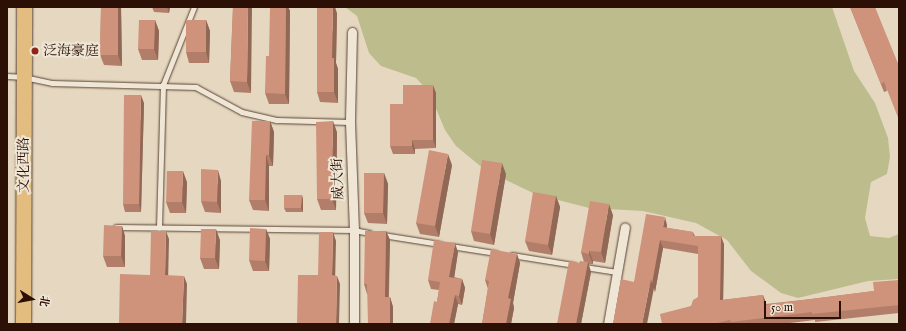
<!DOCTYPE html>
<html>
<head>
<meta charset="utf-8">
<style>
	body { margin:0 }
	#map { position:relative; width:906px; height:331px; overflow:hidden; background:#e6d8c0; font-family:"IM FELL English","Noto Serif SC",serif }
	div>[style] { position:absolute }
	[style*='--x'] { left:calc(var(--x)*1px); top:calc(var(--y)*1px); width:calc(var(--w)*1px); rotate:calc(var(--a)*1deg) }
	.green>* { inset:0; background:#bdbc8d }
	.roads { filter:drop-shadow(0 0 1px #5a4234) drop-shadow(0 0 1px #5a4234) }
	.service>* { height:4.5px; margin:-2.25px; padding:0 2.25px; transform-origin:2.25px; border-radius:2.25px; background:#efe6d6 }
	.minor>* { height:9px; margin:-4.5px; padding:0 4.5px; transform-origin:4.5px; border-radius:4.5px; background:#efe6d6 }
	.primary>* { height:15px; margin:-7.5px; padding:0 7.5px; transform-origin:7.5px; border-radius:7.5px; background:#e3bc80 }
	.wall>* { inset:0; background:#b27e6a }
	.shaded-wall>* { inset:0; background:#916756 }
	.building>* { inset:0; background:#cf937b }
	.dots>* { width:11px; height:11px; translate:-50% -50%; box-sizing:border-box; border:2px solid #efe6d6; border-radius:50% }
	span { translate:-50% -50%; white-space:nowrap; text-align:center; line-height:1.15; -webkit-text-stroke:4px #efe6d6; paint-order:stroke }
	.poi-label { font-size:14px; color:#2c1006 }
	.left { translate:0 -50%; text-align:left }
	.street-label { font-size:14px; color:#2c1006 }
	.frame { position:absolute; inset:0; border:8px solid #2c1006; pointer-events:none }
	.north { position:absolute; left:12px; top:279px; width:40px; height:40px; -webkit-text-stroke:3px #efe6d6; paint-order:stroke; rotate:101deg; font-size:11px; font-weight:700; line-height:16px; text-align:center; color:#2c1006 }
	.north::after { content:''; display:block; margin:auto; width:14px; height:18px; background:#2c1006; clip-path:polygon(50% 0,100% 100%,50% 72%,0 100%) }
	.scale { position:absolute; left:764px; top:301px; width:77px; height:18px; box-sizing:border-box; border:2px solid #2c1006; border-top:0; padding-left:5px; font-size:12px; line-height:14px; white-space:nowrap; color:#2c1006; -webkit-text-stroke:3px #efe6d6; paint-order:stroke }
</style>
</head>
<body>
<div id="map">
	<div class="green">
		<i style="clip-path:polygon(345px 7px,832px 7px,854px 71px,875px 103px,888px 138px,890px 157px,887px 174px,871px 182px,865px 218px,870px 236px,889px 238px,899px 234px,899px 279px,868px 281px,798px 298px,781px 293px,751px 271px,727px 240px,696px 223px,643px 211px,589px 208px,535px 194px,485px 170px,456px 146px,445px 130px,429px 92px,416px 78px,381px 66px,369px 53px,357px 16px)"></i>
	</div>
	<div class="roads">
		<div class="service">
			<i style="--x:7;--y:76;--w:17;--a:3"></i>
			<i style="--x:24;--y:77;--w:29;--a:12"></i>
			<i style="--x:52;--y:83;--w:144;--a:1.6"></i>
			<i style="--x:196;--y:87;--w:52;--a:28.5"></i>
			<i style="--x:242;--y:112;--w:36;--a:13"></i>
			<i style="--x:277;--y:120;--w:73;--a:1.6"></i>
			<i style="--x:116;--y:227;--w:238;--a:0.7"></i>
			<i style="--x:354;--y:230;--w:16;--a:11"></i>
			<i style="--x:159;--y:228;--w:143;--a:-88.4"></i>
			<i style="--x:163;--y:85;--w:84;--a:-68.3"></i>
			<i style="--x:383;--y:235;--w:57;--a:9.1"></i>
			<i style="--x:451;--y:246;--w:45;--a:9"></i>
			<i style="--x:512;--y:255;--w:63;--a:9.2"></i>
			<i style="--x:585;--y:267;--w:32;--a:9"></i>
		</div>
		<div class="minor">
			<i style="--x:352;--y:32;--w:90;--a:91.3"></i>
			<i style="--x:350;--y:122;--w:108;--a:87.9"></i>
			<i style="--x:354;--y:230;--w:94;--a:90"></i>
			<i style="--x:608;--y:324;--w:98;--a:-80.1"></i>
		</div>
		<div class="primary">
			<i style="--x:23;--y:324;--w:317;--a:-89.8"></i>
		</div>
	</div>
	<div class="wall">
		<i style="clip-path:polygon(101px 7px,121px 7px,122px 66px,104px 65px,100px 55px)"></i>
		<i style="clip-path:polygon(152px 7px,170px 7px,169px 13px,154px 12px)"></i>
		<i style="clip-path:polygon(233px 7px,251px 93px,234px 92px,230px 81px)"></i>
		<i style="clip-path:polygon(286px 7px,288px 7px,290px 11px,289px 104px,269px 104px,265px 93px,269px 56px)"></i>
		<i style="clip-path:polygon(850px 7px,875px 7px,887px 91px,884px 92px)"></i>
		<i style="clip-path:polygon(337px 13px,336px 63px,338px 69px,338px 103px,320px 102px,317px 92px)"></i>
		<i style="clip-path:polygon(155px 20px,159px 31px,158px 60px,142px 60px,138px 49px)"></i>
		<i style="clip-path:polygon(206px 20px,210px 31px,209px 63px,189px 63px,186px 52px)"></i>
		<i style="clip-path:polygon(436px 93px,436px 148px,415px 149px,415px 154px,393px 154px,390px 146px,403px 104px)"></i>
		<i style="clip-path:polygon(144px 103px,141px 212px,125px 212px,123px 204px)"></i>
		<i style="clip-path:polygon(270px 121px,274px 132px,273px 166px,269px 166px,269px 211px,253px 210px,249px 200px)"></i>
		<i style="clip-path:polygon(337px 132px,336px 210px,321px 210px,317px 199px)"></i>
		<i style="clip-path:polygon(452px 165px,439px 237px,420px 234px,416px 223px)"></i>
		<i style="clip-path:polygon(384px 173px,388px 184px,387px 224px,368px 223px,364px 213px)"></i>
		<i style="clip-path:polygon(506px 174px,494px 245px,474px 241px,471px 231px)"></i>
		<i style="clip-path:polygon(221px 181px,221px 213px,205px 212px,201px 201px)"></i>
		<i style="clip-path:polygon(187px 182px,186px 213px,170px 213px,166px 202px)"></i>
		<i style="clip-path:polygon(302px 195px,303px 200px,303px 212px,286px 212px,284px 208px)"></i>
		<i style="clip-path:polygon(556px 196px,560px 207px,552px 255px,529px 251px,525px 241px)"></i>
		<i style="clip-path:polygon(613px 215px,605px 263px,593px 261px,593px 264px,588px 264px,591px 272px,581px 324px,557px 324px,579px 263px,584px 262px,581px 252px)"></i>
		<i style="clip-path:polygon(667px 225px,667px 228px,693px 232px,695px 236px,724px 244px,723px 300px,763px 295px,766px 304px,811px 299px,874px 291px,899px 280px,899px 313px,815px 322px,815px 320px,782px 324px,662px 324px,691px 306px,698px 297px,698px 254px,663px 248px,655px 292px,654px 288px,634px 282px)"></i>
		<i style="clip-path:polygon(122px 226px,125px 236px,125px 267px,107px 267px,103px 256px)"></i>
		<i style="clip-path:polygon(266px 229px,270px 239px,269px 271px,253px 271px,249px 260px)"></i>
		<i style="clip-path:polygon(386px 231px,390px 240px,389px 297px,390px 297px,393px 307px,367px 294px,364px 284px)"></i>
		<i style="clip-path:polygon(220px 240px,219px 269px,204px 269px,200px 258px)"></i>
		<i style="clip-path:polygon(458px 252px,454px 277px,462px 279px,465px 288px,462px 305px,458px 304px,454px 324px,430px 324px,437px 302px,439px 290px,431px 289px,428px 280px)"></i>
		<i style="clip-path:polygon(517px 254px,520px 263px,513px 303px,514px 308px,511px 324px,482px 324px,488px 289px,485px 280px)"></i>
	</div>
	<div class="shaded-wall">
		<i style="clip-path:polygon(118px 7px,121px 7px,122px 66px,118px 55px)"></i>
		<i style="clip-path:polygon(167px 7px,170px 7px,169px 13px)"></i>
		<i style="clip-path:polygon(248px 7px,252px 7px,251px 93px,247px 82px)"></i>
		<i style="clip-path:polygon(286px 7px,288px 7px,290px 11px,289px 104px,285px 94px)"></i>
		<i style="clip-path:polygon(333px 7px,335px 7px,337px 13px,336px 63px,338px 69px,338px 103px,334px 92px,332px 58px)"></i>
		<i style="clip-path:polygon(155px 20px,159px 31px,158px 60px,154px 49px)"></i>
		<i style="clip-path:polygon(206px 20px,210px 31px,209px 63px,206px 52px)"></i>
		<i style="clip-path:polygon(433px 85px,436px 93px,436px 148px,433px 140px)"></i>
		<i style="clip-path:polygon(141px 95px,144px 103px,141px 212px,139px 204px)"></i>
		<i style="clip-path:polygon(270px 121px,274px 132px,273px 166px,269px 155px)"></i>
		<i style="clip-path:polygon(333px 121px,337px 132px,336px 210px,332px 199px)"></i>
		<i style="clip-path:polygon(412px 140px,415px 149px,415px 154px,412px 146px)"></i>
		<i style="clip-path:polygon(448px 154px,452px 165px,439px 237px,435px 226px)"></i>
		<i style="clip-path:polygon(266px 155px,269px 166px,269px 211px,265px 200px)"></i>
		<i style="clip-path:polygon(502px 163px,506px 174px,494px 245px,490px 234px)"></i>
		<i style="clip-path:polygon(218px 170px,221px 181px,221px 213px,217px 202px)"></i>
		<i style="clip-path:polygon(183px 171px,187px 182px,186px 213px,182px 202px)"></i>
		<i style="clip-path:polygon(384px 173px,388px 184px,387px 224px,383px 213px)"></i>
		<i style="clip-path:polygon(302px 195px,303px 200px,303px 212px,301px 208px)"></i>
		<i style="clip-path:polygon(556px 196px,560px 207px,552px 255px,548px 245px)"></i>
		<i style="clip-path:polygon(609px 204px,613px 215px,605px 263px,601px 252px)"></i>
		<i style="clip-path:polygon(665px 217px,667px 225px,666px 235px,663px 227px)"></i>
		<i style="clip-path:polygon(122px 226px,125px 236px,125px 267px,121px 256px)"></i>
		<i style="clip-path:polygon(216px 229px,220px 240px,219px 269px,215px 258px)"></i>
		<i style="clip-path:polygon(266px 229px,270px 239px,269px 271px,265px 261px)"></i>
		<i style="clip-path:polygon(166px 231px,169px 239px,168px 284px,165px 275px)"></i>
		<i style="clip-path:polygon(386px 231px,390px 240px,388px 307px,385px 297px)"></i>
		<i style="clip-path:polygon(333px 232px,336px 241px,335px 284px,332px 275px)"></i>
		<i style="clip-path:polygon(721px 236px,724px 244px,723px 308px,720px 300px)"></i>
		<i style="clip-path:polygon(660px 240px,663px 248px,655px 292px,654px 288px,647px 324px,642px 324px,651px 279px)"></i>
		<i style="clip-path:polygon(455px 243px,458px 252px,453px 286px,449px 277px)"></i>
		<i style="clip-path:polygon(589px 251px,593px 261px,593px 264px,589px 254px)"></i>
		<i style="clip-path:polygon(517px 254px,520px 263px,513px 303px,514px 308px,511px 324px,506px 324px,508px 298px)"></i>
		<i style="clip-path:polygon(588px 262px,591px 272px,581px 324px,576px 324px)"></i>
		<i style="clip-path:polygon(184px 276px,187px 284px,186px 324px,182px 324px)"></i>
		<i style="clip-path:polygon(337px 276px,340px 284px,339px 324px,336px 324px)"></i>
		<i style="clip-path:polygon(462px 279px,465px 288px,462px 305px,459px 296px)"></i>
		<i style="clip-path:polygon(455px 295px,458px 304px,454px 324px,449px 324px)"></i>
		<i style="clip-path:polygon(763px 295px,766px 303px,767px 312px,764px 305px)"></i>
		<i style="clip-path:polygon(390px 297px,393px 307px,393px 324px,390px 324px)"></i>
	</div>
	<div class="building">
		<i style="clip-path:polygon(101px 7px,118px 7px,118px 55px,100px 55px)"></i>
		<i style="clip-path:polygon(233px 7px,248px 7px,247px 82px,230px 81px)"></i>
		<i style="clip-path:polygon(270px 7px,286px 7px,285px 94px,265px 93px,266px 56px,269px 56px)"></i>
		<i style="clip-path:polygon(317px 7px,333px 7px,332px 58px,334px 58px,334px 92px,317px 92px)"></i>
		<i style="clip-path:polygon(850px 7px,875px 7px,899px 66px,899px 120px,884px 82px,881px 84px)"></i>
		<i style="clip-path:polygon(139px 20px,155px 20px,154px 49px,138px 49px)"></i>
		<i style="clip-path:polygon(186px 20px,206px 20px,206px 52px,186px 52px)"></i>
		<i style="clip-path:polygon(403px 85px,433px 85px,433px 140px,412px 140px,412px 146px,390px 146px,390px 104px,403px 104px)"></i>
		<i style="clip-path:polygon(124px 95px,141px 95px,139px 204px,123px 204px)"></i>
		<i style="clip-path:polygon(252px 121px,270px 121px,269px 155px,266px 155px,265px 200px,249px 200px)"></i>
		<i style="clip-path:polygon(333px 121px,332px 199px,317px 199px,316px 122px)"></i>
		<i style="clip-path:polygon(429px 150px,448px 154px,435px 226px,416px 223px)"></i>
		<i style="clip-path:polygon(482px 160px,502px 163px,490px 234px,471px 231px)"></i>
		<i style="clip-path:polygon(201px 169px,218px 170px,217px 202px,201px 201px)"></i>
		<i style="clip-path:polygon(167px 171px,183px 171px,182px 202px,166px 202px)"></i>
		<i style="clip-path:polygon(364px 173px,384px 173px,383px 213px,364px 213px)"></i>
		<i style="clip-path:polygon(533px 192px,556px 196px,548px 245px,525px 241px)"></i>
		<i style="clip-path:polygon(284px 195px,302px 195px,301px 208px,284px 208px)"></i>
		<i style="clip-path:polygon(590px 201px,609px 204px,601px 252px,589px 251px,589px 254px,581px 252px)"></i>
		<i style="clip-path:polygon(646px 214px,665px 217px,663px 227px,693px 232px,693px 236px,721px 236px,720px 300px,763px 295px,764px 305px,811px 299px,874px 291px,873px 282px,899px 280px,899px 305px,812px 314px,812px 312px,731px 322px,730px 320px,713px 324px,662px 324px,660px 314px,691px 306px,693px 300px,698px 297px,698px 246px,660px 240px,652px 284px,651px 279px,642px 324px,613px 324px,621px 279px,634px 282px)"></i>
		<i style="clip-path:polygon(104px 225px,122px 226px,121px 256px,103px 256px)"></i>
		<i style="clip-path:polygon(250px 228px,266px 229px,265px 261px,249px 260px)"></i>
		<i style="clip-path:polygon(201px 229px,216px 229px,215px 258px,200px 258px)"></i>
		<i style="clip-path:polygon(151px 231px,166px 231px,165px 275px,184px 276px,182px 324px,119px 324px,120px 274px,150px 275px)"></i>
		<i style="clip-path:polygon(365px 231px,386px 231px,385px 297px,390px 297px,390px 324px,368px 324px,367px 284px,364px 284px)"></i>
		<i style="clip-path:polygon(319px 232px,333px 232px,332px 275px,337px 276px,336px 324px,297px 324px,298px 275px,318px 275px)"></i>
		<i style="clip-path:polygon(434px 240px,455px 243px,449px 277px,462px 279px,459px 296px,455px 295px,449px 324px,430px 324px,434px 301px,437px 302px,440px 282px,428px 280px)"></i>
		<i style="clip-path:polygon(491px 249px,517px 254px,508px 298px,511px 299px,506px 324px,482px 324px,489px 281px,485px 280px)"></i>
		<i style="clip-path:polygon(569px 261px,579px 263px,580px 261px,588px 262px,576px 324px,557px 324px)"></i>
	</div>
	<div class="dots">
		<i style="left:35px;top:51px;background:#8f2418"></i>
	</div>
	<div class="poi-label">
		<span class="left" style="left:43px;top:51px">泛海豪庭</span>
	</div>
	<div class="street-label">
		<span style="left:24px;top:165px;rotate:-90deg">文化西路</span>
		<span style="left:338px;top:179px;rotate:-92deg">威大街</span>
	</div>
	<div class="frame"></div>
	<div class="north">北</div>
	<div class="scale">50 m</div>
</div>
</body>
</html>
